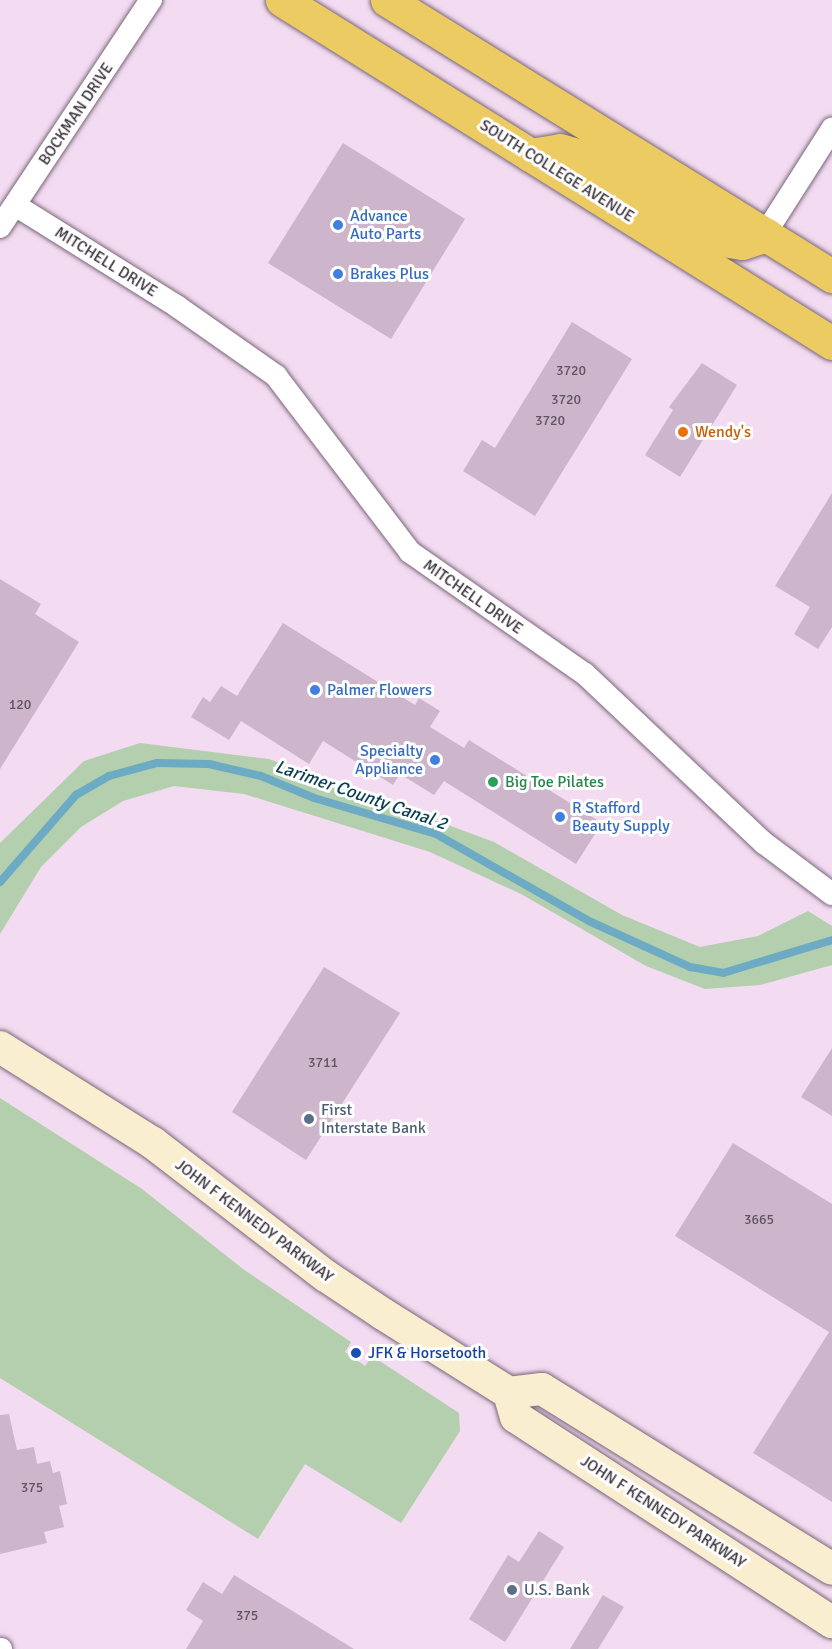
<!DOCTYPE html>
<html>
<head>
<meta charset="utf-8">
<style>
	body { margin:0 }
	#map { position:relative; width:832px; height:1649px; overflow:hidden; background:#f3dbf1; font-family:Signika,sans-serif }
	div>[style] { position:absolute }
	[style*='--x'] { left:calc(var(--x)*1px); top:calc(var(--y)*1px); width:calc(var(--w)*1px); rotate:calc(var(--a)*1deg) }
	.green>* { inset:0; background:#b3cfad }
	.stream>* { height:8px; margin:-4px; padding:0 4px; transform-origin:4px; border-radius:4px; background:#6daac4 }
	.building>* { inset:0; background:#cdb6cb }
	.roads { filter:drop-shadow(0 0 2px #7a6679) drop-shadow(0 0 2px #7a6679) }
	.street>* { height:22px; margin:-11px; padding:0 11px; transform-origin:11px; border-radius:11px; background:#fff }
	.secondary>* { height:32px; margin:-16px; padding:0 16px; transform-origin:16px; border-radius:16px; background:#f9efd0 }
	.highway>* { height:33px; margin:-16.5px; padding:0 16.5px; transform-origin:16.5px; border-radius:16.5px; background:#eccb62 }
	.dots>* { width:16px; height:16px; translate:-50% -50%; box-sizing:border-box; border:3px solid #fff; border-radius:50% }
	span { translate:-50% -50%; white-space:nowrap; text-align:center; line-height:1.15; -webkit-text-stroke:6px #fff; paint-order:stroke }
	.number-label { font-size:14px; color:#605460 }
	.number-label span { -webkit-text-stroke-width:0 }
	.street-label { font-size:16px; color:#3c333c }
	.shop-label { font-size:16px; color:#366cbe }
	.left { translate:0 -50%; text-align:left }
	.right { translate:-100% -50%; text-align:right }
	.food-label { font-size:16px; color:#c56008 }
	.leisure-label { font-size:16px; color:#27864d }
	.service-label { font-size:16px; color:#4e5e75 }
	.transit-label { font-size:16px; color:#164399 }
	.water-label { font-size:18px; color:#093f52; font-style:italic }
</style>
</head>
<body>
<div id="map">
	<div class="green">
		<i style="clip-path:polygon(140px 743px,269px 759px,494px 842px,622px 915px,700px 947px,758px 936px,808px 911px,832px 926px,832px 965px,760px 985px,705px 989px,646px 966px,521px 894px,430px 852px,244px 794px,174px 786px,123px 801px,81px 827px,41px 867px,0 934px,0 843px,84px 761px)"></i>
		<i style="clip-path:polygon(0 1098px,142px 1189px,243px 1269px,351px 1342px,345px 1352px,365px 1366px,372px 1356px,459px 1413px,460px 1431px,401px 1523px,305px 1464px,258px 1539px,0 1378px)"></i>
	</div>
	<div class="stream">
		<i style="--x:0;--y:882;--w:116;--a:-48.9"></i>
		<i style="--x:76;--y:795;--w:38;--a:-30"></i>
		<i style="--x:109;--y:776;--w:50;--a:-15.2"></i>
		<i style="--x:157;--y:763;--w:52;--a:1.1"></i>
		<i style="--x:209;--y:764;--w:53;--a:13"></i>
		<i style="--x:261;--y:776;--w:57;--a:22.5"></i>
		<i style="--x:314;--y:798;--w:127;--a:16.4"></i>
		<i style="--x:436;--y:834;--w:178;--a:29.6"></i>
		<i style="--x:591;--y:922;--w:109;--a:24.4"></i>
		<i style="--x:690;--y:967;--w:34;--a:10"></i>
		<i style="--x:723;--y:973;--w:114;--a:-16.8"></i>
	</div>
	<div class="building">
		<i style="clip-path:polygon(343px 143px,465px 219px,391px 339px,268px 263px)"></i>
		<i style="clip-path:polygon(572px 322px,632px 359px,535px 516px,463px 471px,482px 440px,495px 448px)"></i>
		<i style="clip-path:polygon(702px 363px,737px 385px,680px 477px,645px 455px,673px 410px,669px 407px)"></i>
		<i style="clip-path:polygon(832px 493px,832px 627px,818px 649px,794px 634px,810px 607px,775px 586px)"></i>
		<i style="clip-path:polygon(0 579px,41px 604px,35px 614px,79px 642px,0 769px)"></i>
		<i style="clip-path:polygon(283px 623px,415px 705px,419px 698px,440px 711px,430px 727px,464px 748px,469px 740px,602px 823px,576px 864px,444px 781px,434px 795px,400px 774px,393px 785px,323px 741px,309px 764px,241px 721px,229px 740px,191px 717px,203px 697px,210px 702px,221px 686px,237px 696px)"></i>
		<i style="clip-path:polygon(324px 967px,400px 1013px,306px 1160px,232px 1112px)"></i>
		<i style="clip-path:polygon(832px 1048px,832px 1116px,801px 1097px)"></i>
		<i style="clip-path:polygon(733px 1143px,832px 1204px,832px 1502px,753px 1453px,829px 1332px,675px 1236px)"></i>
		<i style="clip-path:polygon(9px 1414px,17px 1450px,34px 1447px,37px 1464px,50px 1461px,53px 1473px,60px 1471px,67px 1504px,59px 1506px,64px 1527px,44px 1532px,47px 1543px,0 1554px,0 1415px)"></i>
		<i style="clip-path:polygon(539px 1531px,564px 1547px,505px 1642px,469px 1619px,508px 1555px,519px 1562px)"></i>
		<i style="clip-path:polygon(234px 1575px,354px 1649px,186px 1649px,203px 1621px,186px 1610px,203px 1582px,222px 1594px)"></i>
		<i style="clip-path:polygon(603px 1595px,624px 1607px,598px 1649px,570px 1649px)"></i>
	</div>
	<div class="roads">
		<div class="street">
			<i style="--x:15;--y:205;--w:192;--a:32"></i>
			<i style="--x:178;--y:307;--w:120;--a:35.1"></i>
			<i style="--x:276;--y:376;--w:221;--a:52.7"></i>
			<i style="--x:410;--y:552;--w:213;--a:34.9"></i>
			<i style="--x:585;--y:674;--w:246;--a:43.4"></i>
			<i style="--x:764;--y:843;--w:85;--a:36.9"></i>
			<i style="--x:0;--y:227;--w:273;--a:-56.4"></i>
			<i style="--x:765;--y:234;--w:125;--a:-57.5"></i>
			<i style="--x:0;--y:1649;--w:1;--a:0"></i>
		</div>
		<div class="secondary">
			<i style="--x:0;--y:1047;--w:181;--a:32.1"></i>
			<i style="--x:153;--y:1143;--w:218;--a:37.6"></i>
			<i style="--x:326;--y:1276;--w:69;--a:33.7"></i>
			<i style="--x:383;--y:1314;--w:149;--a:32.1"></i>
			<i style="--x:509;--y:1393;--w:33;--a:-7"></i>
			<i style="--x:542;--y:1389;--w:341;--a:31.8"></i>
			<i style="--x:509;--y:1393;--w:25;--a:74"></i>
			<i style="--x:516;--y:1417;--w:377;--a:33"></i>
		</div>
		<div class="highway">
			<i style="--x:282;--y:0;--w:648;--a:31.95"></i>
			<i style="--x:387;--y:0;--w:524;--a:31.81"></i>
			<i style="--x:530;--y:155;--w:30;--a:-9"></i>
			<i style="--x:560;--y:150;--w:33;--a:16"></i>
			<i style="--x:592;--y:159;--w:152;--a:32.1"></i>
			<i style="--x:721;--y:240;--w:21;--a:8"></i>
			<i style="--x:742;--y:243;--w:26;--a:-18"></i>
		</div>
	</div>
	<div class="dots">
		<i style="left:338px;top:225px;background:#3f7fe0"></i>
		<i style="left:338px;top:274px;background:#3f7fe0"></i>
		<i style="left:683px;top:432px;background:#e8710a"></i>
		<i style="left:315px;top:690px;background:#3f7fe0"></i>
		<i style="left:435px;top:760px;background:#3f7fe0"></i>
		<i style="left:493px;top:782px;background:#2e9e5b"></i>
		<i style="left:560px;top:817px;background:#3f7fe0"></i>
		<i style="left:309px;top:1119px;background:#5c6f8a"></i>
		<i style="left:356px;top:1353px;background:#1a4fb4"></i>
		<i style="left:512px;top:1590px;background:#5c6f8a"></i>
	</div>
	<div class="number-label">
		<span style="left:571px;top:371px">3720</span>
		<span style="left:566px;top:400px">3720</span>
		<span style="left:550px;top:421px">3720</span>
		<span style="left:20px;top:705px">120</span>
		<span style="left:323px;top:1063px">3711</span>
		<span style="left:759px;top:1220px">3665</span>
		<span style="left:32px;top:1488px">375</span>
		<span style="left:247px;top:1616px">375</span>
	</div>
	<div class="street-label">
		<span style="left:76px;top:114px;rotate:-56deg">BOCKMAN DRIVE</span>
		<span style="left:557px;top:171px;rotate:32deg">SOUTH COLLEGE AVENUE</span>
		<span style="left:106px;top:262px;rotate:32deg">MITCHELL DRIVE</span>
		<span style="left:473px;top:597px;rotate:35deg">MITCHELL DRIVE</span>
		<span style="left:254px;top:1221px;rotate:37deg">JOHN F KENNEDY PARKWAY</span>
		<span style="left:663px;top:1512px;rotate:33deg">JOHN F KENNEDY PARKWAY</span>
	</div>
	<div class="shop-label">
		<span class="left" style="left:350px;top:225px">Advance<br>Auto Parts</span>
		<span class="left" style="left:350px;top:274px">Brakes Plus</span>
		<span class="left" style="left:327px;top:690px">Palmer Flowers</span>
		<span class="right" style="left:423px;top:760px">Specialty<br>Appliance</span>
		<span class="left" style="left:572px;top:817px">R Stafford<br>Beauty Supply</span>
	</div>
	<div class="food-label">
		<span class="left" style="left:695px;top:432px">Wendy's</span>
	</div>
	<div class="leisure-label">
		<span class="left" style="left:505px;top:782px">Big Toe Pilates</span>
	</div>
	<div class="service-label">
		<span class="left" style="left:321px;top:1119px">First<br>Interstate Bank</span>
		<span class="left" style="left:524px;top:1590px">U.S. Bank</span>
	</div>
	<div class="transit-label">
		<span class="left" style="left:368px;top:1353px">JFK &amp; Horsetooth</span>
	</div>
	<div class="water-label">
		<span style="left:361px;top:795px;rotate:19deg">Larimer County Canal 2</span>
	</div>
</div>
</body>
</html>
